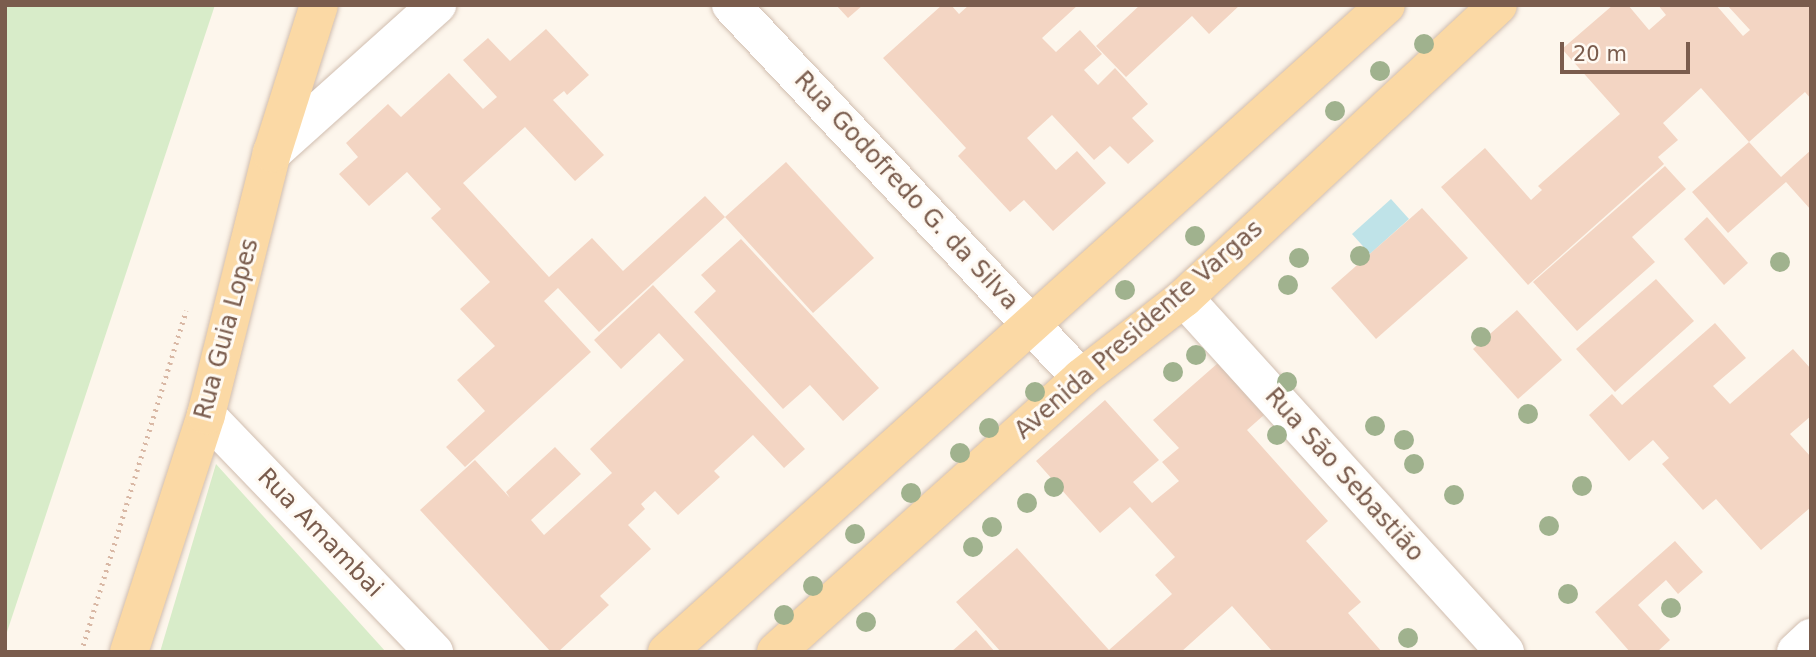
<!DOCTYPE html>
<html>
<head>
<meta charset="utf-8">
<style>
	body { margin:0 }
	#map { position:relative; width:1816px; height:657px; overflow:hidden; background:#fdf6ec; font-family:"DejaVu Sans",sans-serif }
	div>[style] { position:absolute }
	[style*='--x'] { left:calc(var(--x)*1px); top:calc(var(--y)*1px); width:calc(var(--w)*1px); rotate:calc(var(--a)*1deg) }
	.green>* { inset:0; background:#d8ecc9 }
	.water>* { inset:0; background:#bfe3e8 }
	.building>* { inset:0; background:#f3d5c3 }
	.path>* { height:4.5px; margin-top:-2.25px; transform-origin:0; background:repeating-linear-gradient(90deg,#d9b8a5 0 2px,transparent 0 7px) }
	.roads { filter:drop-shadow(0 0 2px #d1beb0) drop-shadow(0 0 2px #d1beb0) }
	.minor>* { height:38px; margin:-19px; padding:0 19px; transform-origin:19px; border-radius:19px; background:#fff }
	.major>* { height:38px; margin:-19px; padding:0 19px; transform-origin:19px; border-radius:19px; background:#fbd9a5 }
	.trees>* { width:20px; height:20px; margin:-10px; border-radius:50%; background:#a0b28e }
	span { translate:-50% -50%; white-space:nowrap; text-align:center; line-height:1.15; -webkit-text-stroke:6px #fffaf3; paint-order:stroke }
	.street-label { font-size:24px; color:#7a5c4d }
	.frame { position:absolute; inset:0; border:7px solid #7a5c4d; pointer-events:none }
	.scale { position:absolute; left:1560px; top:42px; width:130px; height:32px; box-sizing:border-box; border:4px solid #7a5c4d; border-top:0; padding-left:9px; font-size:21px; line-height:24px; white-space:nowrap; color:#7a5c4d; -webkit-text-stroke:5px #fffaf3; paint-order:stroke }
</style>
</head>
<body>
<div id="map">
	<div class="green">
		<i style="clip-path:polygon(5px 5px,215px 5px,5px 638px)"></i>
		<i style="clip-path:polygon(216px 464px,386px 652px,160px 652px)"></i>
	</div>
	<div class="water">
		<i style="clip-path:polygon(1391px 199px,1409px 219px,1370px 254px,1352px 234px)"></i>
	</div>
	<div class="building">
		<i style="clip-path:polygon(836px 5px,863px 5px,848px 18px)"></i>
		<i style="clip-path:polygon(942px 5px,951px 5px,959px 14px,969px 5px,1078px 5px,1042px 38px,1056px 52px,1080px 30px,1102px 54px,1084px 70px,1098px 85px,1115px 68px,1148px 104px,1132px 118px,1154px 141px,1128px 164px,1110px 146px,1094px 160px,1052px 115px,1027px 138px,1056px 170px,1077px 151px,1106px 183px,1053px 231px,1024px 200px,1010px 212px,958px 156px,966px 148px,883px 58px)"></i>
		<i style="clip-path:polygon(1140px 5px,1240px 5px,1209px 34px,1192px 16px,1126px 77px,1096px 46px)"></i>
		<i style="clip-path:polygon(1613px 5px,1628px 5px,1649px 30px,1666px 15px,1658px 5px,1716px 5px,1743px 36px,1750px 30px,1727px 5px,1811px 5px,1811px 99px,1805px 92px,1749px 142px,1701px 88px,1663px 123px,1678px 140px,1658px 157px,1664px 164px,1528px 285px,1441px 187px,1485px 148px,1531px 200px,1542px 190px,1538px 186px,1620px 114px,1562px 49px)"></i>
		<i style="clip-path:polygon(546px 29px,589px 75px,567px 95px,564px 91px,553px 100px,604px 155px,575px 181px,525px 127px,463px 183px,549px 277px,592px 238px,623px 271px,705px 196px,725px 217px,599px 332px,558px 288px,544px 301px,591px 352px,465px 467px,446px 447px,485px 411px,457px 380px,495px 346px,460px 309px,490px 282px,431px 218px,441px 209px,407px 172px,369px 206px,339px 174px,358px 157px,346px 143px,388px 104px,401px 117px,449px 73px,483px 109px,497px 97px,463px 60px,488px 38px,510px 61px)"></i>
		<i style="clip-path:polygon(1749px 142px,1781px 177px,1811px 150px,1811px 210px,1786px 182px,1728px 233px,1692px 192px)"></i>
		<i style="clip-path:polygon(786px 162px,874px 258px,813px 313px,725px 217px)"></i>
		<i style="clip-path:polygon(1665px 166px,1686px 189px,1632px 237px,1655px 262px,1577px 331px,1533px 282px)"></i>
		<i style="clip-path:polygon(1422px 208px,1468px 258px,1376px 339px,1331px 288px)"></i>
		<i style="clip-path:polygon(1707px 217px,1748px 263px,1724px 285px,1684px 239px)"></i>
		<i style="clip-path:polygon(741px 239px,879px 388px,843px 421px,810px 385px,783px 409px,694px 312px,716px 291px,701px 275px)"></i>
		<i style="clip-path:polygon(1656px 279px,1694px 321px,1615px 392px,1576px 349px)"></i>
		<i style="clip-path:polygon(653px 285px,805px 449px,784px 468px,753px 435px,714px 471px,720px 477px,678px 515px,655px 491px,641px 504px,645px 509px,628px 525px,651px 549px,600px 596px,609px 605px,558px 652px,551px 652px,420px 510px,475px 460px,510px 498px,506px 492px,555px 447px,581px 474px,531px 520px,544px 535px,612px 473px,590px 449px,684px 360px,659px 333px,621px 369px,594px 340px)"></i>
		<i style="clip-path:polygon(1517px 310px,1562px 360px,1518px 399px,1473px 349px)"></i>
		<i style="clip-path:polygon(1715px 323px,1746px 358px,1713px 386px,1730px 404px,1793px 349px,1811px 369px,1811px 416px,1790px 434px,1811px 457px,1811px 507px,1761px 550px,1716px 499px,1703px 510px,1662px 464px,1669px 458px,1653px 440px,1629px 461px,1589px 415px,1612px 394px,1622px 405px)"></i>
		<i style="clip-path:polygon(1218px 363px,1264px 415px,1247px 430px,1328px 521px,1306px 541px,1361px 602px,1348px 613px,1382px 652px,1273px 652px,1232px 606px,1181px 652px,1001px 652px,956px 602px,1017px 548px,1109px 650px,1172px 594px,1155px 575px,1175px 557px,1130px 507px,1100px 533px,1036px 461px,1105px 400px,1159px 460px,1133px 482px,1152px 503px,1179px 481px,1162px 462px,1179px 448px,1153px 420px)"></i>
		<i style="clip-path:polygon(1675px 541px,1703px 572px,1678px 594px,1666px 580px,1638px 605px,1670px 640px,1657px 652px,1630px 652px,1595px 612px)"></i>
		<i style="clip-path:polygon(976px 630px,995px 652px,951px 652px)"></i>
	</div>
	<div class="path">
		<i style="--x:81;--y:652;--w:357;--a:-72.9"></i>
	</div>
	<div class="roads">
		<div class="minor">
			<i style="--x:731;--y:5;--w:511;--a:46.82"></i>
			<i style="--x:272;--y:153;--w:222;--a:-41.9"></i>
			<i style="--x:1184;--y:298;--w:478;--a:47.8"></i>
			<i style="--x:206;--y:415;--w:329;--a:46.1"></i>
			<i style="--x:1796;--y:652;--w:21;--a:-43"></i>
		</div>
		<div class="major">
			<i style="--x:129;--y:652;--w:249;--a:-72"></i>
			<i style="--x:206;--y:415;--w:270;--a:-75.9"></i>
			<i style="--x:272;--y:153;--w:155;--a:-72.4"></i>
			<i style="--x:667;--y:652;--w:967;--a:-41.98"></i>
			<i style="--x:776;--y:652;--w:410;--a:-41.9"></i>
			<i style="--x:1081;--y:378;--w:130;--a:-37.8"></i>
			<i style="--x:1184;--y:298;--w:429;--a:-43"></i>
		</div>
	</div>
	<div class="trees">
		<i style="left:1424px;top:44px"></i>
		<i style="left:1380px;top:71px"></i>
		<i style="left:1335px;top:111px"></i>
		<i style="left:1195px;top:236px"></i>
		<i style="left:1360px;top:256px"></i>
		<i style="left:1299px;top:258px"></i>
		<i style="left:1780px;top:262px"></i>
		<i style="left:1288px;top:285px"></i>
		<i style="left:1125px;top:290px"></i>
		<i style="left:1481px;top:337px"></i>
		<i style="left:1196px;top:355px"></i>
		<i style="left:1173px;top:372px"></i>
		<i style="left:1287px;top:382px"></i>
		<i style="left:1035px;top:392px"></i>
		<i style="left:1528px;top:414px"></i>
		<i style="left:1375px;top:426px"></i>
		<i style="left:989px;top:428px"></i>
		<i style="left:1277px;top:435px"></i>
		<i style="left:1404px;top:440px"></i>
		<i style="left:960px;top:453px"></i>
		<i style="left:1414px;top:464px"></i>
		<i style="left:1582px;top:486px"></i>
		<i style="left:1054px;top:487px"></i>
		<i style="left:911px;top:493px"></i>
		<i style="left:1454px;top:495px"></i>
		<i style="left:1027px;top:503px"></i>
		<i style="left:1549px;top:526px"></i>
		<i style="left:992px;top:527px"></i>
		<i style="left:855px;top:534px"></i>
		<i style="left:973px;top:547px"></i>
		<i style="left:813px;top:586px"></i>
		<i style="left:1568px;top:594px"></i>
		<i style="left:1671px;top:608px"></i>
		<i style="left:784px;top:615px"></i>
		<i style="left:866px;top:622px"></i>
		<i style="left:1408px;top:638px"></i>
	</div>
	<div class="street-label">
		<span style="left:906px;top:191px;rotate:47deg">Rua Godofredo G. da Silva</span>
		<span style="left:227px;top:329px;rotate:-75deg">Rua Guia Lopes</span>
		<span style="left:1139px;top:330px;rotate:-41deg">Avenida Presidente Vargas</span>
		<span style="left:1344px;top:475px;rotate:48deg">Rua São Sebastião</span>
		<span style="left:320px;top:533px;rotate:46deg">Rua Amambai</span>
	</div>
	<div class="frame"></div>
	<div class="scale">20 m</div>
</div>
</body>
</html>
